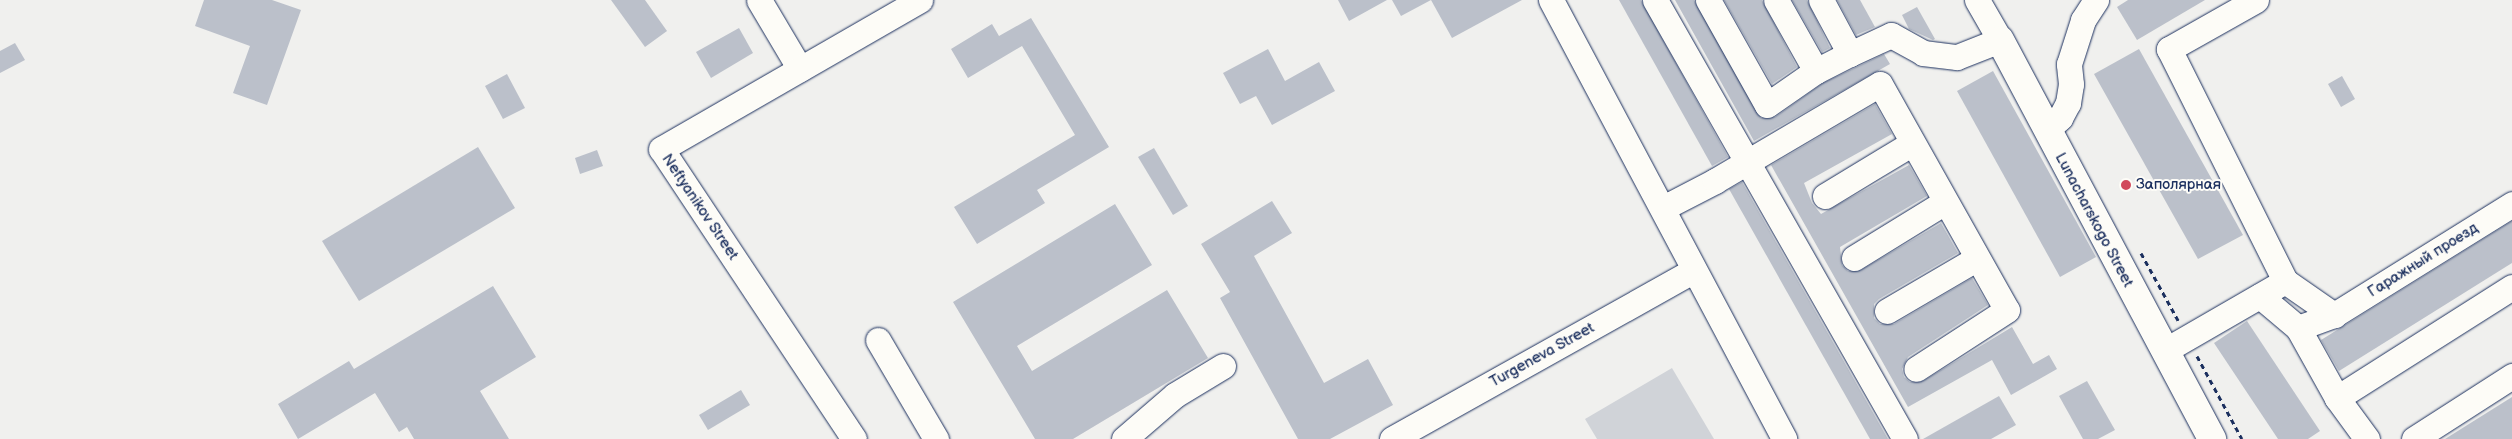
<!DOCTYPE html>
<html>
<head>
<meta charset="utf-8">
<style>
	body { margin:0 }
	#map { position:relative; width:2512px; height:439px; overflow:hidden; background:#f0f0ee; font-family:"Balsamiq Sans",sans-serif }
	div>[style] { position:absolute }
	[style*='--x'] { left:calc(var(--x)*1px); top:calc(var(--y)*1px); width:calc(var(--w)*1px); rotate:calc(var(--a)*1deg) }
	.green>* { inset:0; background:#d0d3d8 }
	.building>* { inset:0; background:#bbc0ca }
	.path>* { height:3px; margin-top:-1.5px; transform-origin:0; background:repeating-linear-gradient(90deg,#1b2f5e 0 5px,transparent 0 9px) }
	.roads { filter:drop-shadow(0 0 1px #1b2f5e) drop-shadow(0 0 1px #1b2f5e) }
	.minor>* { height:25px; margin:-12.5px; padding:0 12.5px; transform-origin:12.5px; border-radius:12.5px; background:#fdfcf7 }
	.major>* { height:28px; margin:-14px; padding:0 14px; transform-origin:14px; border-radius:14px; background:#fdfcf7 }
	.dots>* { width:14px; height:14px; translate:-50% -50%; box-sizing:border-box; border:2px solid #fdfcf7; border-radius:50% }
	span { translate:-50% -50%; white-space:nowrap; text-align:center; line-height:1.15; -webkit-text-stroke:4px #fdfcf7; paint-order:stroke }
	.poi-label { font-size:15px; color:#1b2f5e }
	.left { translate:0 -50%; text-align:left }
	.street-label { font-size:15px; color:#1b2f5e }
</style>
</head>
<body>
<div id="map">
	<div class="green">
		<i style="clip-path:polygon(1672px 368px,1714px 439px,1597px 439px,1585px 419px)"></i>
	</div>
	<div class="building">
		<i style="clip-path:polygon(204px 0,272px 0,301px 10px,267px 105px,233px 93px,250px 46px,195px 26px)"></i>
		<i style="clip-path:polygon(611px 0,645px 0,667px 31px,645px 47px)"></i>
		<i style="clip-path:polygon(1338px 0,1387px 0,1349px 21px)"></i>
		<i style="clip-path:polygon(1392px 0,1431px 0,1401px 16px)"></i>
		<i style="clip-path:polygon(1431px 0,1522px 0,1452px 38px)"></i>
		<i style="clip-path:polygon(1619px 0,1641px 0,1728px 157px,1712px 166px)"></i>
		<i style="clip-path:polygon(1675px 0,1694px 0,1761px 118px,1775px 117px,1823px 83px,1884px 54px,1890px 64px,1754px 141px)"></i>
		<i style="clip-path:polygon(1724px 0,1762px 0,1797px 67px,1772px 84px)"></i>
		<i style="clip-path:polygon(1792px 0,1807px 0,1830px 48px,1822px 52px)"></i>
		<i style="clip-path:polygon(1837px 0,1860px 0,1875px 27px,1856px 35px)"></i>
		<i style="clip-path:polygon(2128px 0,2205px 0,2137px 40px,2117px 7px)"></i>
		<i style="clip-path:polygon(1917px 7px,1935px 39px,1933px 40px,1909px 29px,1902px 15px)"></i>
		<i style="clip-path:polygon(1031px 18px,1109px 147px,1037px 190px,1045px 203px,977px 244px,954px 207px,1075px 135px,1022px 46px,968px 78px,951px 49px,992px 24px,999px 36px)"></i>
		<i style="clip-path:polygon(739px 28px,753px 53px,711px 78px,696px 52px)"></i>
		<i style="clip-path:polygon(15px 43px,25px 60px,0 73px,0 51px)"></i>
		<i style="clip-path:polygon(1268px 49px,1285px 81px,1319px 62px,1335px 91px,1272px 125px,1256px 96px,1240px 104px,1223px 73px)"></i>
		<i style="clip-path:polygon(2139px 49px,2243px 235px,2198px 259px,2094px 74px)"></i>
		<i style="clip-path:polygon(1993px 71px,2096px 257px,2060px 277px,1957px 91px)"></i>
		<i style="clip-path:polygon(507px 74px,525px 108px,503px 119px,485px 86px)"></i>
		<i style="clip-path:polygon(2342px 76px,2355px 99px,2341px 107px,2328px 84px)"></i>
		<i style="clip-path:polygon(1875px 104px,1892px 134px,1804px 183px,1812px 203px,1821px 214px,1909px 165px,1927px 196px,1840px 247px,1842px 265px,1848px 271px,1861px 270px,1941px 223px,1958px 253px,1879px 299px,1874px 304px,1874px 318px,1880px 324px,1894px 324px,1972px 278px,1988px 305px,1908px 357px,1902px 369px,1904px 377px,1910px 382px,1923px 381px,2012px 327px,2033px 364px,2049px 355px,2057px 369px,2011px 395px,1992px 360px,1908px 407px,1771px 165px)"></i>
		<i style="clip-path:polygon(478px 147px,515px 208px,359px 301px,322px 241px)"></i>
		<i style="clip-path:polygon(1154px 148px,1188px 206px,1173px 215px,1138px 157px)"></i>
		<i style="clip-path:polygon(597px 150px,603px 166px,580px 174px,575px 158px)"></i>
		<i style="clip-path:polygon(1742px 182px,1888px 439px,1870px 439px,1729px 189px)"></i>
		<i style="clip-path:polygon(1272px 201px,1292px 233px,1254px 256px,1324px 383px,1368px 359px,1393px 405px,1330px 439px,1298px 439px,1220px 298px,1230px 292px,1201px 244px)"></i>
		<i style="clip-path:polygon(1115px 204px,1152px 265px,1017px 346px,1032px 371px,1167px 290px,1208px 358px,1073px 439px,1035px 439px,953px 302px)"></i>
		<i style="clip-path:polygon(2512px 221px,2512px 263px,2339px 371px,2321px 340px)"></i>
		<i style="clip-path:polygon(493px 286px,536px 357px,480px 391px,509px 439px,414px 439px,407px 427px,399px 432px,375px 393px,298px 439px,278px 404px,349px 361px,354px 369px)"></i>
		<i style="clip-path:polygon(2247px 321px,2320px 431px,2308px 439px,2278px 439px,2214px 343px)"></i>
		<i style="clip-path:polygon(2087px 381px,2115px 430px,2098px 439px,2083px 439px,2059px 396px)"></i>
		<i style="clip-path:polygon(741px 390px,750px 405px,708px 430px,699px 415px)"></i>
		<i style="clip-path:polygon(1999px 396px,2016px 425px,1991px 439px,1923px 439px)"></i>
		<i style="clip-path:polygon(2512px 397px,2512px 439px,2445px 439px)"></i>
	</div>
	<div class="path">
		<i style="--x:2141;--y:253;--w:77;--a:61.1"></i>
		<i style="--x:2197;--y:356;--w:94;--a:61.5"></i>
	</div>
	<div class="roads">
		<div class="minor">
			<i style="--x:759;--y:0;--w:80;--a:59.3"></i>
			<i style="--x:1551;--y:0;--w:497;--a:62"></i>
			<i style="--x:1655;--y:0;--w:505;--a:60.34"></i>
			<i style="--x:1708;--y:0;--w:120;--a:60.7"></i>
			<i style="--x:1767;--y:105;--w:60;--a:-34.8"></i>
			<i style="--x:1816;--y:71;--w:81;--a:-119.4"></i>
			<i style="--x:2256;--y:0;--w:100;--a:150.6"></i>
			<i style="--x:2169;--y:49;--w:259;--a:63.4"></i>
			<i style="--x:1850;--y:54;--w:45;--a:-24.9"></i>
			<i style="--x:1891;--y:35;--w:37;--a:29"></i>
			<i style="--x:1923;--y:53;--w:34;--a:7"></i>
			<i style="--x:1957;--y:57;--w:46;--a:-21.6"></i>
			<i style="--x:2000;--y:40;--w:46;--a:-119.9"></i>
			<i style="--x:1816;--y:71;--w:38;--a:-27"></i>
			<i style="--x:1850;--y:54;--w:61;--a:-118.2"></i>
			<i style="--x:2047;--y:130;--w:18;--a:-43"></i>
			<i style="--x:2060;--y:118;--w:17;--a:-62"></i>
			<i style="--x:2068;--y:103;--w:19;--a:-81"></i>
			<i style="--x:2071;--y:84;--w:20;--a:-96"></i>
			<i style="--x:2069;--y:64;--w:46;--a:-72.3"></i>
			<i style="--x:2083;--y:20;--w:24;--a:-57"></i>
			<i style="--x:1825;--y:196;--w:100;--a:-31.2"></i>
			<i style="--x:1663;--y:208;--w:59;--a:-27.4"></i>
			<i style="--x:1715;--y:181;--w:191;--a:-30.5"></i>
			<i style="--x:1880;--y:84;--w:259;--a:60.7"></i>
			<i style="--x:2007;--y:310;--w:108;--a:147"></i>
			<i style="--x:1854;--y:258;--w:107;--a:-31.6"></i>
			<i style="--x:2260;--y:296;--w:50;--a:40.1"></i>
			<i style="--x:1887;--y:311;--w:103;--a:-30.3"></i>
			<i style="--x:878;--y:340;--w:115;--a:59.6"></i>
			<i style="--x:2164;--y:351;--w:140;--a:-30"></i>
			<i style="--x:2285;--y:281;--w:60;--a:34.8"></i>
			<i style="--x:2337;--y:398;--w:207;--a:-32.4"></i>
			<i style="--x:854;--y:439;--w:348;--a:-123.6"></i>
			<i style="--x:661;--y:149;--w:299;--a:-29.9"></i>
			<i style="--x:1124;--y:439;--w:67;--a:-40.8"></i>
			<i style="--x:1175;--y:395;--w:56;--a:-31.1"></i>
			<i style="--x:1392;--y:439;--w:344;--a:-29.2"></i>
			<i style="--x:2367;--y:439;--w:51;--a:-126.2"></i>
			<i style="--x:2337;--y:398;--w:80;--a:-119.1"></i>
			<i style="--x:2298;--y:328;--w:38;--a:-20"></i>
			<i style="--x:2334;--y:315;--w:210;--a:-31.9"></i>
			<i style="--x:2414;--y:439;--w:117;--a:-32.7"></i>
		</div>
		<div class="major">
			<i style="--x:2000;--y:40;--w:452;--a:62"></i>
		</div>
	</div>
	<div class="dots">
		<i style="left:2126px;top:185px;background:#d1495b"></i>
	</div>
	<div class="poi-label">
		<span class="left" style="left:2136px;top:185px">Заполярная</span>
	</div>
	<div class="street-label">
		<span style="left:700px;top:207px;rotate:56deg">Neftyanikov Street</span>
		<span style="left:2094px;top:220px;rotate:62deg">Lunacharskogo Street</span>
		<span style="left:2423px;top:260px;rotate:-32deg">Гаражный проезд</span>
		<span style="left:1542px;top:355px;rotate:-29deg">Turgeneva Street</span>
	</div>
</div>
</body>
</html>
